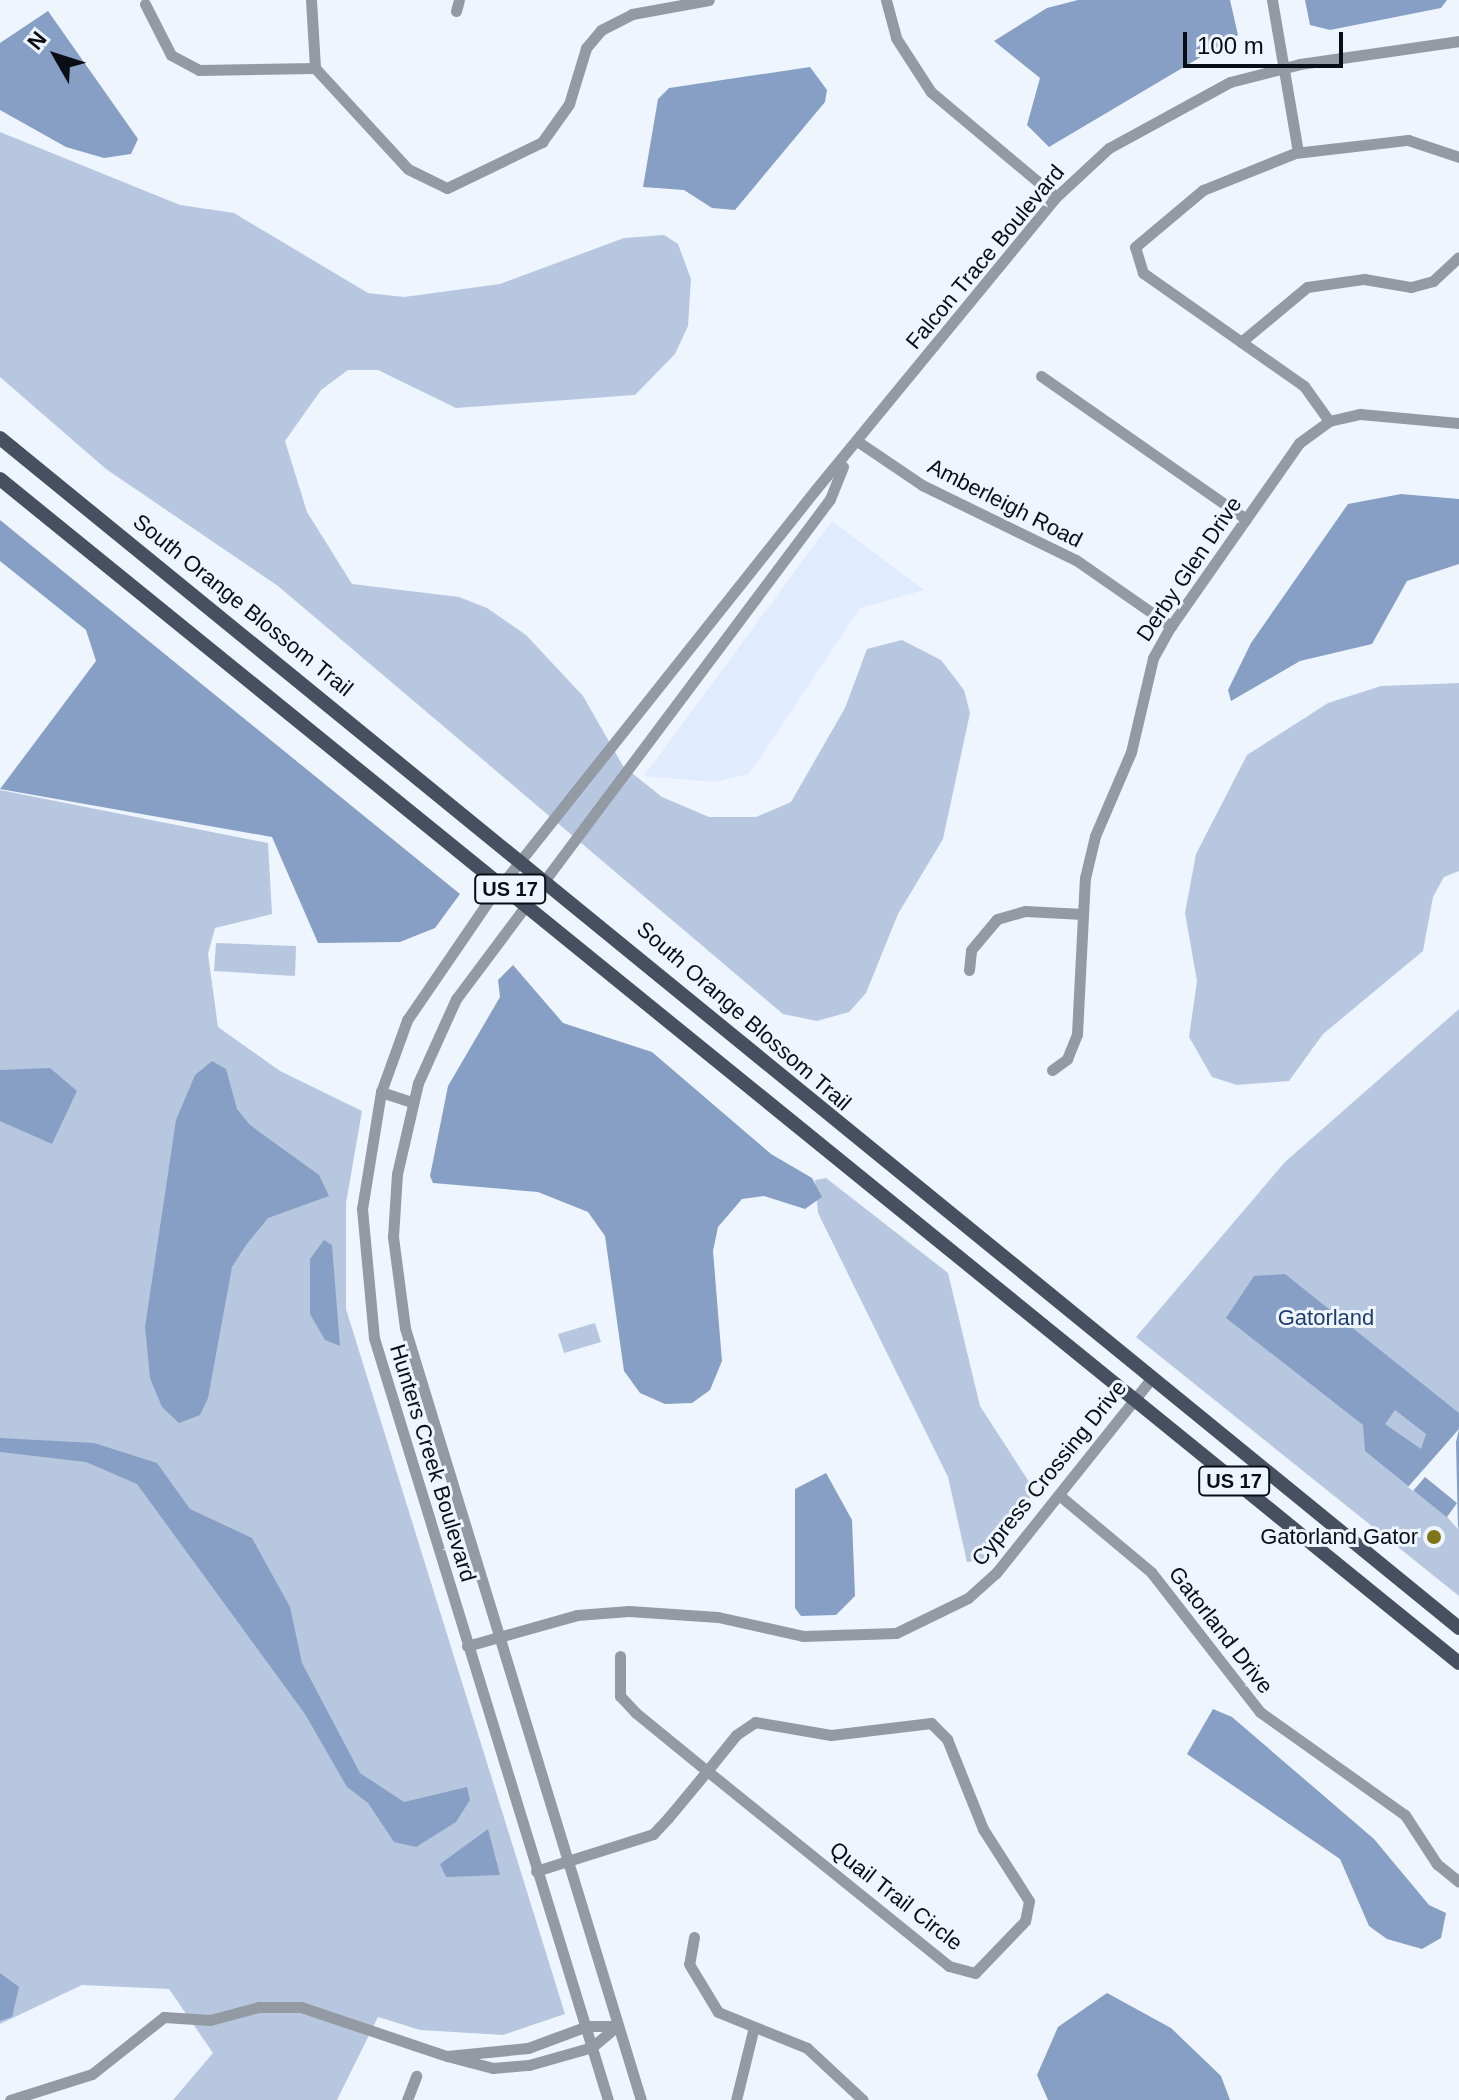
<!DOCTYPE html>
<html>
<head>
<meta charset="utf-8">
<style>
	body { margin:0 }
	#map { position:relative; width:1459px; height:2100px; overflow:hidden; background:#eff5fe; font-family:Arial,sans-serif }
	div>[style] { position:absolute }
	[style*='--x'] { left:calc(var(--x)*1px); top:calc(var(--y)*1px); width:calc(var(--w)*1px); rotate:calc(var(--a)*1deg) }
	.built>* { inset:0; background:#e0ebfd }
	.green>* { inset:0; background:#b7c7df }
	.water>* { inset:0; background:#879fc5 }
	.pier>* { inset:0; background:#eff5fe }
	.minor>* { height:11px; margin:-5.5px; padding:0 5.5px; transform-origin:5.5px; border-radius:5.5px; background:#949aa3 }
	.major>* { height:14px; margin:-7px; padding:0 7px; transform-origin:7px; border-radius:7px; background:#465060 }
	.dots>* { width:22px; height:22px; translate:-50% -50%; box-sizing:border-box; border:4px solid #eff5fe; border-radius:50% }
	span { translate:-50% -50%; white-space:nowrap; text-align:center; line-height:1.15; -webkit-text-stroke:6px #eff5fe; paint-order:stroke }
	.shield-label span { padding:2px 6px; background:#eff5fe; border:2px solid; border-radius:6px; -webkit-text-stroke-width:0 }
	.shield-label { font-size:20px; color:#090d15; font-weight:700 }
	.street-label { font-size:22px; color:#090d15 }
	.park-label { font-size:22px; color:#1f3e6f }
	.poi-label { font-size:22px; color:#090d15 }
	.right { translate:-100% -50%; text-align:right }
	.north { position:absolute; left:16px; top:16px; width:80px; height:80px; -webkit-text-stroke:6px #eff5fe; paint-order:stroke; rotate:309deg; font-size:22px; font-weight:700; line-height:32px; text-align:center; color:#090d15 }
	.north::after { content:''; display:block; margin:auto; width:28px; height:36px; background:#090d15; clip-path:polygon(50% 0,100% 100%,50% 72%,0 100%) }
	.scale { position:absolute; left:1183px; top:32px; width:160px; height:36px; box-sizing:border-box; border:4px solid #090d15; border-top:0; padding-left:10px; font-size:24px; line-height:28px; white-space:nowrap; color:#090d15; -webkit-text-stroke:6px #eff5fe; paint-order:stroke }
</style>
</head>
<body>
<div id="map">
	<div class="built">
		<i style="clip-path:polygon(832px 521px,924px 590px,860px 608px,749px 774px,714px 782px,644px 776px)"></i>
	</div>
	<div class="green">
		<i style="clip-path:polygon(0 132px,180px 205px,234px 213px,368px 293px,404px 297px,500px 284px,624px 238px,664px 235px,678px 244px,691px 279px,688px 326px,675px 354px,635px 395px,456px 408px,378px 370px,348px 370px,321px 390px,285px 441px,307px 512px,352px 584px,459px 597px,487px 608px,526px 635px,583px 696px,623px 766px,662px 797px,709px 817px,756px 817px,791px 802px,845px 708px,867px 649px,902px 640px,941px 660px,964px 690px,970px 713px,943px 839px,898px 914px,866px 993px,849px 1012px,817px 1021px,783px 1014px,278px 586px,106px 469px,0 377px)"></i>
		<i style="clip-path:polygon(1459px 683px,1459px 871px,1444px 877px,1433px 897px,1423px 951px,1323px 1034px,1289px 1081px,1237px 1085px,1212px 1077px,1189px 1037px,1197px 981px,1185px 913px,1196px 854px,1247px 755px,1328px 703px,1381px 686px)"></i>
		<i style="clip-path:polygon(0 790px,268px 843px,272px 914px,215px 928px,208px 954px,218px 1027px,280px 1071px,362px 1111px,346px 1203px,346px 1309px,565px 2014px,503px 2035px,420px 2030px,378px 2017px,337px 2100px,173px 2100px,213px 2053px,169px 1989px,82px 1985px,0 2024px)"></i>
		<i style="clip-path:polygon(216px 943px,296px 946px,295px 976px,214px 971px)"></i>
		<i style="clip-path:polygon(1459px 1009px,1459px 1596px,1136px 1337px,1285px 1162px)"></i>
		<i style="clip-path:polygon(826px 1178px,948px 1273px,980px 1406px,1035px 1491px,983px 1560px,967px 1562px,948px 1477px,818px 1213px,815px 1180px)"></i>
		<i style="clip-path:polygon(595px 1323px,601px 1342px,564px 1353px,558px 1334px)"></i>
	</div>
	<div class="water">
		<i style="clip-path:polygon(1078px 0,1230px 0,1238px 35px,1049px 147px,1027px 125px,1040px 78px,994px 41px,1047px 8px)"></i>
		<i style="clip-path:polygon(1305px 0,1447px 0,1441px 8px,1330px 30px,1310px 25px)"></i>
		<i style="clip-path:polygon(48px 11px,138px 139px,131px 154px,104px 158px,66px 147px,0 110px,0 43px)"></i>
		<i style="clip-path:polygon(810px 67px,827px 90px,825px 102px,735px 210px,712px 208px,684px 190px,643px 187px,658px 99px,669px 88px)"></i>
		<i style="clip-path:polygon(1401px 494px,1459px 499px,1459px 564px,1407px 581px,1372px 644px,1300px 661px,1231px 701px,1228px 690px,1251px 643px,1348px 504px)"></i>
		<i style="clip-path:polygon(0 520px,460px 894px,435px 928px,400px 942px,318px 943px,272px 837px,0 789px,96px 661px,86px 630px,0 561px)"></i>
		<i style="clip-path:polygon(513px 965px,563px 1023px,652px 1052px,771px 1154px,812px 1178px,822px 1197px,805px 1209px,764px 1196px,742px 1199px,718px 1227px,713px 1251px,722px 1361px,710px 1390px,692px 1403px,665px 1404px,640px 1393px,624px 1371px,605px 1236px,588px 1212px,538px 1192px,433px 1183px,430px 1176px,448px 1086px,500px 997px,498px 980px)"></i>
		<i style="clip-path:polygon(212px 1061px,226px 1069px,237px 1109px,250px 1125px,319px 1175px,329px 1196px,268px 1218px,246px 1245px,232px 1267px,208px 1398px,200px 1415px,179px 1423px,162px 1407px,150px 1378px,145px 1327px,176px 1120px,195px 1075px)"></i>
		<i style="clip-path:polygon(50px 1068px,77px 1091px,52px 1144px,0 1121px,0 1070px)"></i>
		<i style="clip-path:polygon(324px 1240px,332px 1245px,340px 1346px,325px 1340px,310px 1314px,310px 1259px)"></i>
		<i style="clip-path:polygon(evenodd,1285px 1274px,1459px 1413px,1459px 1527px,1365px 1451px,1363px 1425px,1226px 1318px,1254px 1276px,1285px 1274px,1395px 1410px,1426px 1434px,1421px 1449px,1385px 1424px,1395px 1410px)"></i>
		<i style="clip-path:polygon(0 1438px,94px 1443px,157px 1463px,190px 1509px,252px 1538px,290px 1607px,302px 1663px,360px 1773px,404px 1802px,467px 1787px,470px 1800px,456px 1822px,416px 1847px,394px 1842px,368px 1803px,347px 1787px,305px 1714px,137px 1484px,86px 1462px,0 1452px)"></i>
		<i style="clip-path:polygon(826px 1473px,852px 1520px,855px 1596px,836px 1615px,801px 1616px,795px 1608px,795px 1489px)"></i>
		<i style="clip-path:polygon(1213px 1709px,1232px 1717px,1374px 1839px,1429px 1905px,1446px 1913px,1441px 1938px,1422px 1949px,1387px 1939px,1369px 1926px,1340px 1859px,1187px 1754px)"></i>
		<i style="clip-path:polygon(488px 1829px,500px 1875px,446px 1877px,440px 1864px)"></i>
		<i style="clip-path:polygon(0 1973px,19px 1987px,12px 2017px,0 2021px)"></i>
		<i style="clip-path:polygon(1107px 1993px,1171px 2028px,1221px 2076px,1230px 2100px,1048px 2100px,1037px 2075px,1058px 2027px)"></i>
	</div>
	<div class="pier">
		<i style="clip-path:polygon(1459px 1429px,1456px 1442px,1458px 1529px,1447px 1517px,1457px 1503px,1425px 1477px,1413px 1491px,1408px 1487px)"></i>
	</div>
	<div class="minor">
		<i style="--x:311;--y:0;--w:68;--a:86.6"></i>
		<i style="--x:315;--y:68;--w:137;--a:47.4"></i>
		<i style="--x:408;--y:169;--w:43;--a:26"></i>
		<i style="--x:447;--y:188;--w:106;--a:-25.8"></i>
		<i style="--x:542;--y:142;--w:47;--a:-54.6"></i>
		<i style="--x:569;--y:104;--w:59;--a:-73.1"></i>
		<i style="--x:586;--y:48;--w:23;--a:-50"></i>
		<i style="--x:601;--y:30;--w:35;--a:-27"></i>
		<i style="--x:632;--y:14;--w:78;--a:-10.3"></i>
		<i style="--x:886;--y:0;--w:39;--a:75"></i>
		<i style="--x:896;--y:38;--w:64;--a:57.1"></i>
		<i style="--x:931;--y:92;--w:163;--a:40"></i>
		<i style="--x:1272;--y:0;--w:154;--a:80.3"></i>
		<i style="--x:145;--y:4;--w:57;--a:63"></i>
		<i style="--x:171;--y:55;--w:32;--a:28"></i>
		<i style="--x:199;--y:70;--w:116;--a:-1"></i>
		<i style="--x:456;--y:11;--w:11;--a:-75"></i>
		<i style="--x:1241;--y:342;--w:86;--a:-39.8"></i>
		<i style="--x:1307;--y:287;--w:58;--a:-8"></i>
		<i style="--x:1364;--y:279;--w:48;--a:9.7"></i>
		<i style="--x:1411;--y:287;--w:23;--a:-15"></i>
		<i style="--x:1433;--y:281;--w:35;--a:-43"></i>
		<i style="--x:1041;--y:376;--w:250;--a:34.9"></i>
		<i style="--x:1329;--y:421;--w:43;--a:-125.5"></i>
		<i style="--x:1304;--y:386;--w:197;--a:-144.9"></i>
		<i style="--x:1143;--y:273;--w:27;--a:-107"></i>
		<i style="--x:1135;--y:247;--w:89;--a:-40"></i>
		<i style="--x:1203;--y:190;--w:99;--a:-21.9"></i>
		<i style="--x:1295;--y:153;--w:114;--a:-6.6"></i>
		<i style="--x:1408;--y:140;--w:54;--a:18.4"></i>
		<i style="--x:860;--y:443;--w:75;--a:34.1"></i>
		<i style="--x:922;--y:485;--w:171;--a:26"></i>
		<i style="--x:1076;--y:560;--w:116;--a:34.8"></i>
		<i style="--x:969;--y:970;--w:20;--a:-84"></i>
		<i style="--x:971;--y:950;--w:40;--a:-50"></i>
		<i style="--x:997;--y:919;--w:29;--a:-16"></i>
		<i style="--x:1025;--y:911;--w:58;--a:3"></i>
		<i style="--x:1052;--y:1070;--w:19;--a:-36"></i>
		<i style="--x:1067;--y:1059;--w:27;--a:-68"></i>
		<i style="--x:1077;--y:1034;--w:156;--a:-87.1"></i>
		<i style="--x:1085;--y:878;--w:43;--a:-76.6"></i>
		<i style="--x:1095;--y:836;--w:91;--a:-66.8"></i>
		<i style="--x:1131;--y:752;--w:97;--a:-76.8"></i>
		<i style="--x:1153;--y:658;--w:37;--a:-61"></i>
		<i style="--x:1171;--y:626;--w:223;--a:-55"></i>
		<i style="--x:1299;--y:443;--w:37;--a:-36"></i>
		<i style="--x:1329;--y:421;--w:32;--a:-13"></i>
		<i style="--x:1360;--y:414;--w:99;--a:5.2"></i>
		<i style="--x:381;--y:1092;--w:33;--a:18"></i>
		<i style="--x:1059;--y:1495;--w:120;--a:39.9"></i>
		<i style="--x:1151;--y:1572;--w:177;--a:52.1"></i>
		<i style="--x:1260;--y:1712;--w:178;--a:35.4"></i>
		<i style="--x:1405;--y:1815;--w:59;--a:56.9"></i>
		<i style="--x:1437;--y:1864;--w:28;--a:39"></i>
		<i style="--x:467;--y:1646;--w:114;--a:-15.7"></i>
		<i style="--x:577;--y:1615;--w:52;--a:-4.4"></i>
		<i style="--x:629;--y:1611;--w:89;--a:3.9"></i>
		<i style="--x:718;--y:1617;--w:87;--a:12.6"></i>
		<i style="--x:803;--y:1636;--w:93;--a:-1.8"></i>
		<i style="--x:896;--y:1633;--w:80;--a:-25.9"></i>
		<i style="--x:968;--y:1598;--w:38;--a:-42"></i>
		<i style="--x:996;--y:1573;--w:247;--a:-51.4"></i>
		<i style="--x:536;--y:1871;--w:123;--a:-17.5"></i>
		<i style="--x:653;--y:1834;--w:22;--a:-47"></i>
		<i style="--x:668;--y:1818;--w:61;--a:-50.3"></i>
		<i style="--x:707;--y:1771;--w:46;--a:-51.1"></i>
		<i style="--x:736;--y:1735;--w:23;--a:-34"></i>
		<i style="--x:755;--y:1722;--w:77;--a:9.7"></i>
		<i style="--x:831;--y:1735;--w:101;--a:-6.8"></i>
		<i style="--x:931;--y:1723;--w:23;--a:45"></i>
		<i style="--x:947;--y:1739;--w:97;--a:68.2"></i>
		<i style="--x:983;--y:1829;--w:85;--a:57.4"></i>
		<i style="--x:1029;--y:1901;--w:20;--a:101"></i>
		<i style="--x:1025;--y:1921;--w:72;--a:133.9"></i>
		<i style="--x:975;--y:1973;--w:27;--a:-165"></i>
		<i style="--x:949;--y:1966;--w:311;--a:-141.1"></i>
		<i style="--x:707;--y:1771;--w:92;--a:-140.8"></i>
		<i style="--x:636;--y:1713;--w:23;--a:-133"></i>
		<i style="--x:620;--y:1696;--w:40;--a:-90"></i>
		<i style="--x:694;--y:1937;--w:27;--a:100"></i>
		<i style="--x:689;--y:1964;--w:56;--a:58.9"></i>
		<i style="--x:718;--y:2012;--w:96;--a:22"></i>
		<i style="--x:807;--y:2048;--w:76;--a:42.9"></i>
		<i style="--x:447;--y:2056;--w:48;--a:14.6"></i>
		<i style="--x:493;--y:2068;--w:36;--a:-5"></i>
		<i style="--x:529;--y:2065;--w:66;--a:-15.9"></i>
		<i style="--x:592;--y:2047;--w:33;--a:-40"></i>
		<i style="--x:10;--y:2100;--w:86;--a:-17.6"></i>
		<i style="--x:92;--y:2074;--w:92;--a:-38.4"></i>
		<i style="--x:164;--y:2017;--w:46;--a:3.7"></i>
		<i style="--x:210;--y:2020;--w:51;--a:-14.9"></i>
		<i style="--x:259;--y:2007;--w:42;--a:0"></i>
		<i style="--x:301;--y:2007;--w:154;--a:18.6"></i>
		<i style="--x:447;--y:2056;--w:81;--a:-5.6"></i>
		<i style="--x:528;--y:2048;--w:63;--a:-20.4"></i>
		<i style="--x:587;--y:2026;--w:30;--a:0"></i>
		<i style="--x:407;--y:2100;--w:26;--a:-69"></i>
		<i style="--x:608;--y:2100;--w:797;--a:-107.07"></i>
		<i style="--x:374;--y:1338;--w:130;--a:-95.3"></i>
		<i style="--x:362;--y:1209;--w:119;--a:-80.8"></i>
		<i style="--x:381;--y:1092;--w:77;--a:-70.1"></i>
		<i style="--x:407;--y:1020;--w:147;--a:-55.6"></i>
		<i style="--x:490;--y:899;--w:524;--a:-51.51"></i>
		<i style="--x:816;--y:489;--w:378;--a:-50.6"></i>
		<i style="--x:1056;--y:197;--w:72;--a:-42.8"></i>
		<i style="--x:1109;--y:148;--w:138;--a:-28.6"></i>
		<i style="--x:1230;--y:82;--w:72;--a:-14.4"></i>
		<i style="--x:1300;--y:64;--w:161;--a:-8.2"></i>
		<i style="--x:641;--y:2100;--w:807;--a:-107"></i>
		<i style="--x:405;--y:1328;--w:92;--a:-97.5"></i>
		<i style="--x:393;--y:1237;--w:63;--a:-86.4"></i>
		<i style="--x:397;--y:1174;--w:93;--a:-77"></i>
		<i style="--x:418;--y:1083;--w:92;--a:-65.7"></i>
		<i style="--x:456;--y:999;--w:624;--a:-53.2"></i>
		<i style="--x:830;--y:499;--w:35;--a:-68"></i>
		<i style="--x:736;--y:2100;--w:71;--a:-76.2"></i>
	</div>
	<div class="major">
		<i style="--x:0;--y:438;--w:1883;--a:39.2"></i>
		<i style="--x:0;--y:479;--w:1879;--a:39.06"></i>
	</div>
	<div class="dots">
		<i style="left:1434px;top:1537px;background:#7e7519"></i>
	</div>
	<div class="shield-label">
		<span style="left:510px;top:889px">US 17</span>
		<span style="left:1234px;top:1481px">US 17</span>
	</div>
	<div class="street-label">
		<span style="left:985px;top:257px;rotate:-50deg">Falcon Trace Boulevard</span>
		<span style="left:1005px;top:503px;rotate:27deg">Amberleigh Road</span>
		<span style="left:1189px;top:569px;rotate:-56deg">Derby Glen Drive</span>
		<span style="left:243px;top:605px;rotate:39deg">South Orange Blossom Trail</span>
		<span style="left:744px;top:1016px;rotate:41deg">South Orange Blossom Trail</span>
		<span style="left:433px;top:1463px;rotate:73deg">Hunters Creek Boulevard</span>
		<span style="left:1049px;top:1473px;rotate:-51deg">Cypress Crossing Drive</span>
		<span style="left:1221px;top:1630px;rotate:52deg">Gatorland Drive</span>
		<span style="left:896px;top:1896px;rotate:38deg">Quail Trail Circle</span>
	</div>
	<div class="park-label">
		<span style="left:1326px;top:1318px">Gatorland</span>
	</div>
	<div class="poi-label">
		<span class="right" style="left:1418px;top:1537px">Gatorland Gator</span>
	</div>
	<div class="north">N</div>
	<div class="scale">100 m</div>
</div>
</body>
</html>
